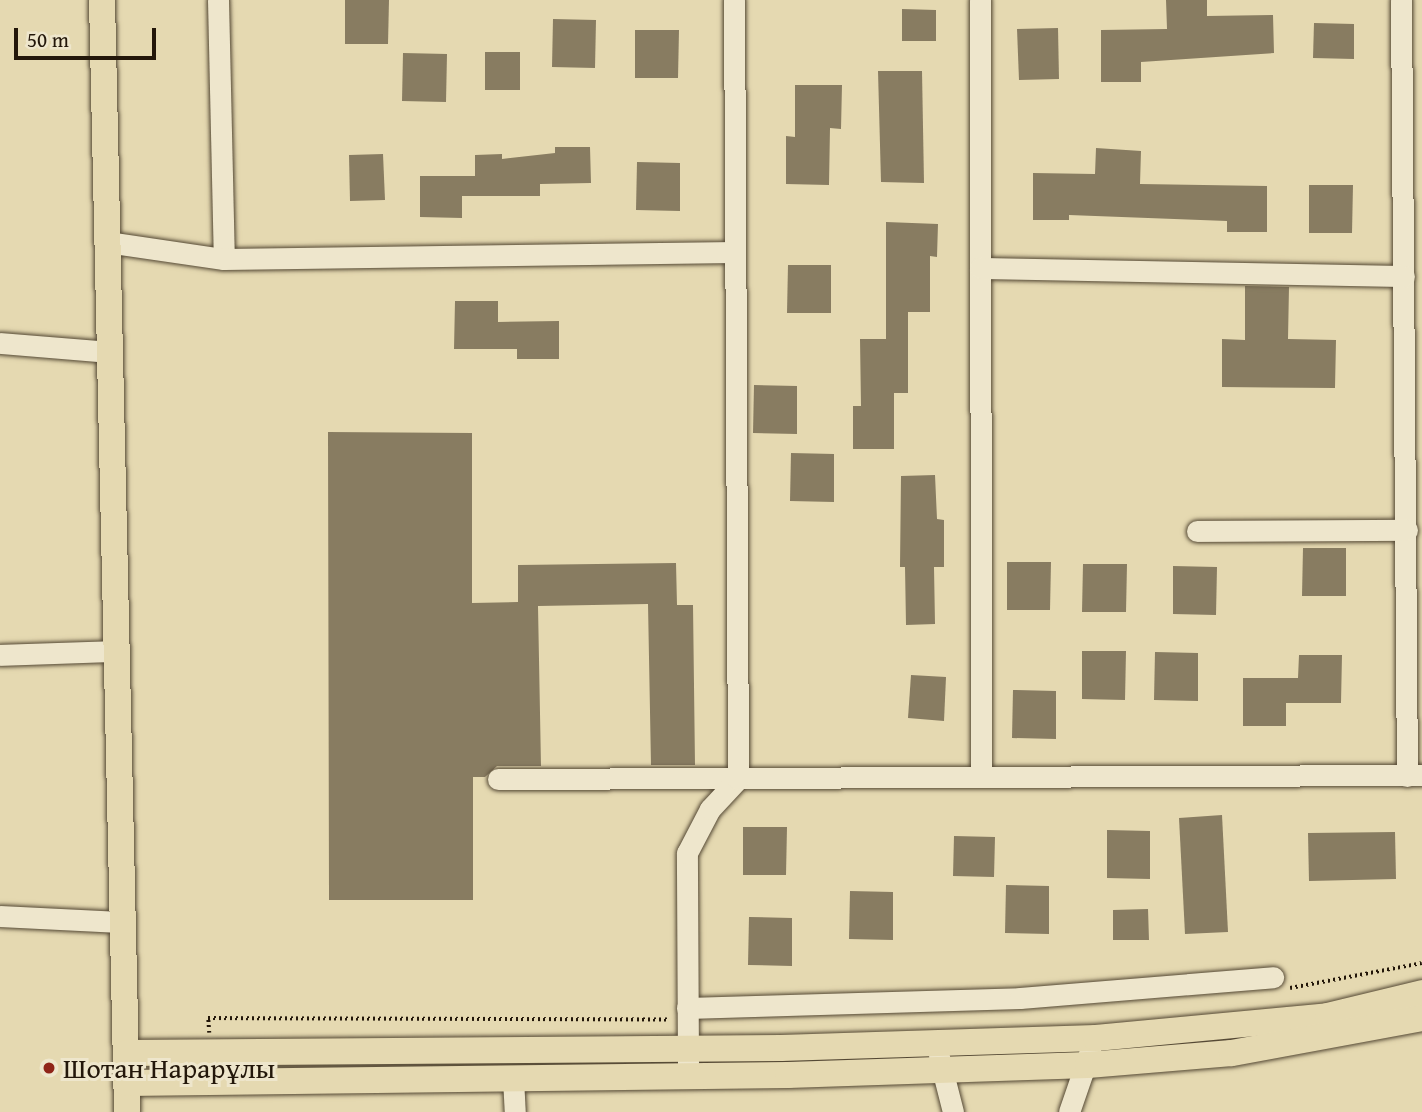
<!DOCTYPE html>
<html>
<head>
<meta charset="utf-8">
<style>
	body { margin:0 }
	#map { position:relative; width:1422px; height:1112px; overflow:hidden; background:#e5d9b1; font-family:"Gentium Book Plus",serif }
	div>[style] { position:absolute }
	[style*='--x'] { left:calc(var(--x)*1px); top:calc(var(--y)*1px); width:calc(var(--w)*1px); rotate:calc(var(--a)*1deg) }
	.building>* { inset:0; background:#887c61 }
	.path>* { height:3.5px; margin-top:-1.75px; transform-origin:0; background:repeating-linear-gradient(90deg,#23170a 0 2px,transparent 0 5.5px) }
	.roads { filter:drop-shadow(0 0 2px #544834) drop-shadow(0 0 2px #544834) }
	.minor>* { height:21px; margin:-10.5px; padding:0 10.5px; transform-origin:10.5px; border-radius:10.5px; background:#eee6cc }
	.major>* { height:26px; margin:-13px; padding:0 13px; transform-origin:13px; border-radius:13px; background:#e5d9b1 }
	.dots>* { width:19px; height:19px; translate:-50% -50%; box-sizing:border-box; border:4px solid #eee6cc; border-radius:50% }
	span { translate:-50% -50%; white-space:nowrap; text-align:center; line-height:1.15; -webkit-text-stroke:6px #eee6cc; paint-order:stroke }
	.poi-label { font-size:28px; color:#23170a }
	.left { translate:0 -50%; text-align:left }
	.scale { position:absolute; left:14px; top:28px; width:142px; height:32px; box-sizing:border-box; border:4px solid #23170a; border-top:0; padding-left:9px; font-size:21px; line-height:24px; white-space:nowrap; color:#23170a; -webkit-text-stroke:5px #eee6cc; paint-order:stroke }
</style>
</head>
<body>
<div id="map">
	<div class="building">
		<i style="clip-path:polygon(345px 0,389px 0,388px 44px,345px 44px)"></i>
		<i style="clip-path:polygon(1166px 0,1207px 0,1207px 16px,1273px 15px,1274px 53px,1141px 62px,1141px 82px,1101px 82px,1101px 30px,1167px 29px)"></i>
		<i style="clip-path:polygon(902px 9px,936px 10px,936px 41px,902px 41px)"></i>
		<i style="clip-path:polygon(553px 19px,596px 20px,595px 68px,552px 67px)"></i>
		<i style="clip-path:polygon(1314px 23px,1354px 24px,1354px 59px,1313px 58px)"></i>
		<i style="clip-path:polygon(1058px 28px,1059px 79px,1019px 80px,1017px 29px)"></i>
		<i style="clip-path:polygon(635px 30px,679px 30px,678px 78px,635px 78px)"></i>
		<i style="clip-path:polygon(485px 52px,520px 52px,520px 90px,485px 90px)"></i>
		<i style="clip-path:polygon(403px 53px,447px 54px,446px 102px,402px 101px)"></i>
		<i style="clip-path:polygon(878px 71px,922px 71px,924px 183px,881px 182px)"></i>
		<i style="clip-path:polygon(795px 85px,842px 85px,841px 129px,830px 128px,829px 185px,786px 184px,786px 136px,795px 137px)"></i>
		<i style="clip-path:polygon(555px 147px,590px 147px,591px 183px,540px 184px,540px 196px,462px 196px,462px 218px,420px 217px,420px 176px,475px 176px,475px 155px,502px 154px,502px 159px,555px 153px)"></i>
		<i style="clip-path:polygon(1096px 148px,1141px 151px,1140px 184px,1267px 186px,1267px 232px,1227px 232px,1227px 221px,1069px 215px,1069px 220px,1033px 220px,1033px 173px,1095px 174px)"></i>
		<i style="clip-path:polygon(383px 154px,385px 200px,350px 201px,349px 155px)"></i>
		<i style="clip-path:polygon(637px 162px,680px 163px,680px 211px,636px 210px)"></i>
		<i style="clip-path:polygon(1309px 185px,1353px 185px,1352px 233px,1309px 233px)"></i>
		<i style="clip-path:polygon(886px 222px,938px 224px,937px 257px,930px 256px,930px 312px,908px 312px,908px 393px,894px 393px,894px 449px,853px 449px,853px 406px,861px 406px,860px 339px,886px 339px)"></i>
		<i style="clip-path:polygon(788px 265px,831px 265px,831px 313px,787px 313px)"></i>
		<i style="clip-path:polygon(1245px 286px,1289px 287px,1288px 339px,1336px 340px,1335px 388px,1222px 387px,1222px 339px,1245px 340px)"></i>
		<i style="clip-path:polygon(455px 301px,498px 301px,498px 322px,559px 321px,559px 359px,517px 359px,517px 349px,454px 349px)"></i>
		<i style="clip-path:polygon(754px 385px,797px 386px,797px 434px,753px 433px)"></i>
		<i style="clip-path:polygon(328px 432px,472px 433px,472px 603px,518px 602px,518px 565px,676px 563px,677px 605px,693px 605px,695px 765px,651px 765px,648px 604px,538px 606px,541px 766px,497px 766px,485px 777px,473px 777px,473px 900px,329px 900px)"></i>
		<i style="clip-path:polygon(791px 453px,834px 454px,834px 502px,790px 501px)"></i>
		<i style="clip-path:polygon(935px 475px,937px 519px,944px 520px,944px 567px,934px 567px,935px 624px,906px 625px,905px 567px,900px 567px,901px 476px)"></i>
		<i style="clip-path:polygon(1303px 548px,1346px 548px,1346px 596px,1302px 596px)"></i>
		<i style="clip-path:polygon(1007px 562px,1051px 562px,1050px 610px,1007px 610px)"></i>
		<i style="clip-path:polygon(1083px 564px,1127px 564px,1126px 612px,1082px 612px)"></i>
		<i style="clip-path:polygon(1173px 566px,1217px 567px,1216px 615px,1173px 614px)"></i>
		<i style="clip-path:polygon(1082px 651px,1126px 651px,1125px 700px,1082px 699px)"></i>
		<i style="clip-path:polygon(1155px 652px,1198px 653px,1198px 701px,1154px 700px)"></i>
		<i style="clip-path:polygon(1299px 655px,1342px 655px,1341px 703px,1286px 703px,1286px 726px,1243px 726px,1243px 678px,1298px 678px)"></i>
		<i style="clip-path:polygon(911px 675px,946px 677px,944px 721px,908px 718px)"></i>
		<i style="clip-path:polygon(1013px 690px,1056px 691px,1056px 739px,1012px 738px)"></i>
		<i style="clip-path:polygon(1222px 815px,1228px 932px,1185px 934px,1179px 818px)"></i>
		<i style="clip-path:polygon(743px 827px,787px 827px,786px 875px,743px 875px)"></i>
		<i style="clip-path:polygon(1107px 830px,1150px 831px,1150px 879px,1107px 878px)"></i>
		<i style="clip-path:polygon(1395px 832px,1396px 879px,1309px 881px,1308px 833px)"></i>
		<i style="clip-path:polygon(954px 836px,995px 837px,994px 877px,953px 876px)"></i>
		<i style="clip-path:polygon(1006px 885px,1049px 886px,1049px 934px,1005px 933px)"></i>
		<i style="clip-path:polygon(850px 891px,893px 892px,893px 940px,849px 939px)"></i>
		<i style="clip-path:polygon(1148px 909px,1149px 940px,1113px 940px,1113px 910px)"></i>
		<i style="clip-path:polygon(749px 917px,792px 918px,792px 966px,748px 965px)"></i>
	</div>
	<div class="path">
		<i style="--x:1290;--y:988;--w:134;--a:-10.7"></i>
		<i style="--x:209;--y:1033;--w:15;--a:-94"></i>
		<i style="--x:208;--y:1018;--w:460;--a:0.2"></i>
	</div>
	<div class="roads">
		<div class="minor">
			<i style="--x:218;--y:0;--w:259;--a:88.7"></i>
			<i style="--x:980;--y:0;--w:775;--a:89.93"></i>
			<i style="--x:1401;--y:0;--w:776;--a:89.56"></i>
			<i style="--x:107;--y:242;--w:118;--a:8.3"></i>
			<i style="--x:224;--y:259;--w:511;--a:-0.78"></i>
			<i style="--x:980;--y:268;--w:424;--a:1.1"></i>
			<i style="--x:0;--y:343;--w:109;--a:4.7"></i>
			<i style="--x:1197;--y:531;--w:210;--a:-0.3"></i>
			<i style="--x:0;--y:655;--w:115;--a:-2"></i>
			<i style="--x:498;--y:779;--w:924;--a:-0.25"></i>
			<i style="--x:0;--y:916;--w:120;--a:2.9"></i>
			<i style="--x:687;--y:1008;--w:333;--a:-1.7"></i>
			<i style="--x:1020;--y:998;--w:254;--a:-4.7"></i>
			<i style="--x:939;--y:1057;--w:57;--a:75.7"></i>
			<i style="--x:688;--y:1063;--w:210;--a:-90.3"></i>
			<i style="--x:687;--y:853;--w:50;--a:-62.4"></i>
			<i style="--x:710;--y:809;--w:41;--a:-47"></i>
			<i style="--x:738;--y:779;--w:779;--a:-90.29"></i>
			<i style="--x:513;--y:1078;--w:34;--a:87"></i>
			<i style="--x:1069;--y:1112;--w:65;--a:-71"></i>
		</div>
		<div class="major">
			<i style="--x:102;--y:0;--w:1112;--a:88.71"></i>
			<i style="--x:127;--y:1053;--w:654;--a:-0.44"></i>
			<i style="--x:781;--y:1048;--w:315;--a:-1.8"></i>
			<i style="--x:1096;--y:1038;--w:233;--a:-5.4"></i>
			<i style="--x:1328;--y:1016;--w:97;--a:-13.7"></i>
			<i style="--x:127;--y:1083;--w:661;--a:-0.69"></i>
			<i style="--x:788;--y:1075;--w:300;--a:-1.9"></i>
			<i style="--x:1088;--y:1065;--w:144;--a:-4.8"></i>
			<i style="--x:1232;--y:1053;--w:193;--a:-10.4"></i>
		</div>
	</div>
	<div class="dots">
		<i style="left:49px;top:1068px;background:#8f2418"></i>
	</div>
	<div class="poi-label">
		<span class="left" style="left:63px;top:1068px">Шотан Нарарұлы</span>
	</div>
	<div class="scale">50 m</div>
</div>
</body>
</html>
